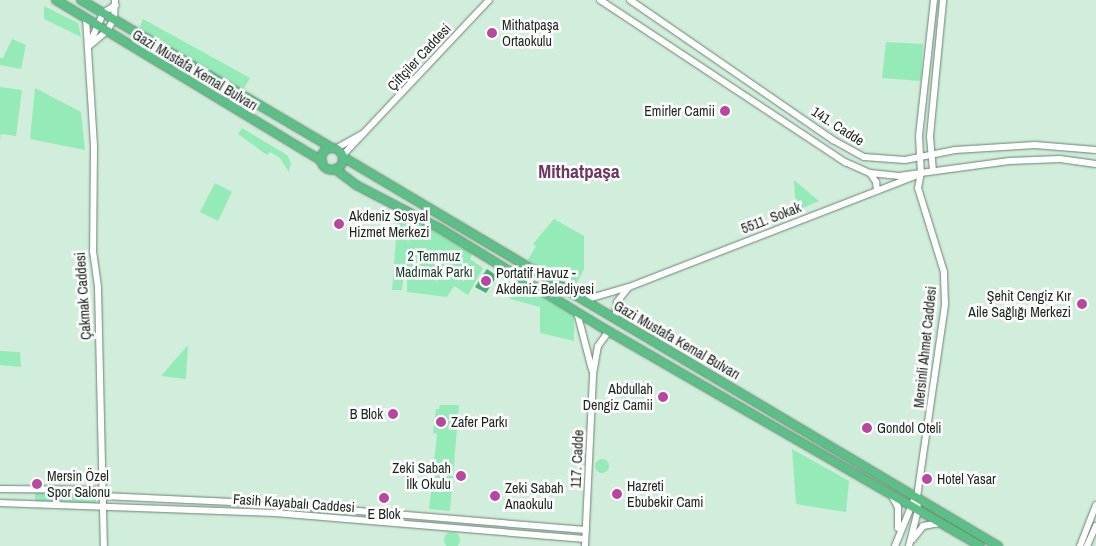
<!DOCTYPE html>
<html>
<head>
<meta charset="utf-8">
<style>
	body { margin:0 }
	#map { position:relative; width:1096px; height:546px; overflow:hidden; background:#d1eddb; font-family:"Archivo Narrow",sans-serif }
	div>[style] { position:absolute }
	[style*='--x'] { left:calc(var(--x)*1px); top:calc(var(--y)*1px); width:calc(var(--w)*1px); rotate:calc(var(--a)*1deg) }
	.green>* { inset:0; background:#94ebb7 }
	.round { border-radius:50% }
	.water>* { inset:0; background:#4eab78 }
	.roads { filter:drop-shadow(0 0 1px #6a8373) drop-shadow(0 0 1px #6a8373) }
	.secondary>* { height:6px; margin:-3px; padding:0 3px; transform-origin:3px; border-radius:3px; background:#fff }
	.highway>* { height:8px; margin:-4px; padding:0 4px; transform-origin:4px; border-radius:4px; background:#5cbf88 }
	.highway>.ring { margin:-4px; padding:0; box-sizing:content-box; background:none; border:8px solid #5cbf88; border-radius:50% }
	.dots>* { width:14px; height:14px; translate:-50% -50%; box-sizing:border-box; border:2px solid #fff; border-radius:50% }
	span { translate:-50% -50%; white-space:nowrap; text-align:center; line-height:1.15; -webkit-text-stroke:5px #fff; paint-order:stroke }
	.poi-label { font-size:14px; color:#1a241d }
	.left { translate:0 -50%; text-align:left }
	.right { translate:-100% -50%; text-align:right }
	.street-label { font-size:14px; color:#1a241d }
	.park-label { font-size:14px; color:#173e29 }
	.district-label { font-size:19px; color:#6f3661; font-weight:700 }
</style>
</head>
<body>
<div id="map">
	<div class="green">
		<i style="clip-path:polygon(44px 6px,78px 23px,81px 37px,44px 19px)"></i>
		<i style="clip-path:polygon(143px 19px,250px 78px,243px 90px,139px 29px)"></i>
		<i style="clip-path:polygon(12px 39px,26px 45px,21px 69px,0 65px,0 58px,3px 58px)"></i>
		<i style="clip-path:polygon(886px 42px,923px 44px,921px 81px,882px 78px)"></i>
		<i style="clip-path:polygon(0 87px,22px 90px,16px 136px,1px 134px,0 141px)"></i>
		<i style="clip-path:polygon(35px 88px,81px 112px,85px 150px,30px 139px)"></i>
		<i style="clip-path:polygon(242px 128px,287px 155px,291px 163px,289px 172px,280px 158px,270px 152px,267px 155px,238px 134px)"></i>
		<i style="clip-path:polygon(794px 180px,819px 201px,796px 211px)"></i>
		<i style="clip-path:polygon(215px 183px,232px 192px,218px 221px,200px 212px)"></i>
		<i style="clip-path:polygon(398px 210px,472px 254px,470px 259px,483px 268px,468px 295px,454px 286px,447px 297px,407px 292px,407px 269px,394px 265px)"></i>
		<i style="clip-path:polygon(554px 219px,584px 236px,584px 269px,574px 289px,528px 260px,536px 246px,533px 244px)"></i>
		<i style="clip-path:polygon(394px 268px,404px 269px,402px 290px,392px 290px)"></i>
		<i style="clip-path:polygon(513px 279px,574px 316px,574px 341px,540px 333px,540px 307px,510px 299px)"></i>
		<i style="clip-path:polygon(188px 345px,186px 379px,161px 376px)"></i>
		<i style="clip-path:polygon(0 351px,20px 352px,21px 367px,0 365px)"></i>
		<i style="clip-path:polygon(440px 405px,459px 405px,450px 511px,429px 509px,437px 434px,433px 433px,436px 409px,439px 409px)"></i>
		<i style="clip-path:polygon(792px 449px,849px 481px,846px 512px,796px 504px)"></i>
		<i class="round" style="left:595px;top:459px;width:14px;height:14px"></i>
		<i style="clip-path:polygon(35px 492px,96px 492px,96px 503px,35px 503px)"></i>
		<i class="round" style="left:444px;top:532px;width:16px;height:16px"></i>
	</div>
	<div class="water">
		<i style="clip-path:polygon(487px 269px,497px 276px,486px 293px,475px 287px)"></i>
	</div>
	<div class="roads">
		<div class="secondary">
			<i style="--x:600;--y:0;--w:294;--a:33.5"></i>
			<i style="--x:845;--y:162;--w:27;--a:24"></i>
			<i style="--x:870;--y:173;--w:29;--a:6"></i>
			<i style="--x:899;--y:176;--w:22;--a:-8"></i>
			<i style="--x:630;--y:0;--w:247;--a:34.6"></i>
			<i style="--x:833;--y:140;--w:35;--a:29"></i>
			<i style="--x:864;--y:157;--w:41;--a:4.2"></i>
			<i style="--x:905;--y:160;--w:51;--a:-11.3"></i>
			<i style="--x:955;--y:150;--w:80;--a:-3.6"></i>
			<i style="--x:1035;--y:145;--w:61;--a:4.7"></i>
			<i style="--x:934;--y:0;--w:137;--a:96.3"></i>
			<i style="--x:919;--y:136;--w:37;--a:87"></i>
			<i style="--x:921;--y:173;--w:89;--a:-7.8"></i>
			<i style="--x:1009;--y:161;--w:51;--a:-2.2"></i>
			<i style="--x:1060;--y:159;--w:36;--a:8"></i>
			<i style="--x:86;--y:18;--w:128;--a:86.4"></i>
			<i style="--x:94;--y:146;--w:105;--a:90.5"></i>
			<i style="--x:93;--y:251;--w:37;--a:82"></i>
			<i style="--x:98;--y:288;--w:258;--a:88.7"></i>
			<i style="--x:89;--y:45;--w:35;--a:-66"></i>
			<i style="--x:103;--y:13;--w:15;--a:-32"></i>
			<i style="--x:89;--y:46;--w:23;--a:-40"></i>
			<i style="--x:107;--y:31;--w:14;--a:-60"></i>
			<i style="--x:114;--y:19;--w:19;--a:-87"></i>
			<i style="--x:337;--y:148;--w:29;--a:-29"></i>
			<i style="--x:343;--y:155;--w:213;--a:-46.7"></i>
			<i style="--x:933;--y:171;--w:35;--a:-95"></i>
			<i style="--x:930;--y:136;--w:137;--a:-84.5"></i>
			<i style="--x:870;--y:173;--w:11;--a:56"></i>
			<i style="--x:876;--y:182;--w:8;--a:83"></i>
			<i style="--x:584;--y:300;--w:47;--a:-16.1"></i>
			<i style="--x:629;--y:287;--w:307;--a:-21.2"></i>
			<i style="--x:577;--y:312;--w:60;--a:75.5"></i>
			<i style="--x:615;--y:319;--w:17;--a:-83"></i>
			<i style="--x:617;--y:302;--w:16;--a:-52"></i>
			<i style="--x:0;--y:489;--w:103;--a:0.6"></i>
			<i style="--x:891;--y:494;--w:15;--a:62"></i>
			<i style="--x:898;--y:507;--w:21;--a:90"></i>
			<i style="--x:103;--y:496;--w:172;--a:2.7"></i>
			<i style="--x:275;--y:504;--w:312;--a:4.8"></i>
			<i style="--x:0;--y:503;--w:275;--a:2.1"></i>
			<i style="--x:275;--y:513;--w:311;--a:4.8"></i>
			<i style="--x:913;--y:539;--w:16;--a:-52"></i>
			<i style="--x:923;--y:526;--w:17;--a:-10"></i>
			<i style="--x:585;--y:546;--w:172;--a:-87.3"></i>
			<i style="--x:593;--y:374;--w:28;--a:-80"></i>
			<i style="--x:598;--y:346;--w:19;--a:-54"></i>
			<i style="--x:895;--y:546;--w:48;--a:-67.8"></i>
			<i style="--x:909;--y:546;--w:36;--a:-76"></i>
			<i style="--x:918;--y:511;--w:14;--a:-94"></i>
			<i style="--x:917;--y:497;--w:195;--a:-81.7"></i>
			<i style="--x:945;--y:304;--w:32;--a:-92"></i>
			<i style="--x:944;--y:272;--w:88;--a:-107.2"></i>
			<i style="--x:918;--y:188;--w:15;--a:-79"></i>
			<i style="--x:1080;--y:546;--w:44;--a:-68.7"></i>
			<i style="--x:1087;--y:546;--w:22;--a:-66"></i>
		</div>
		<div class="highway">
			<i style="--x:56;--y:0;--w:311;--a:31.2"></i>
			<i style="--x:81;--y:0;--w:291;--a:30.5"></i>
			<i class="ring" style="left:321px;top:148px;width:14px;height:14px"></i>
			<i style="--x:343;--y:157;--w:762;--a:30.71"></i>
			<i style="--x:335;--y:169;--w:26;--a:37"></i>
			<i style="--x:356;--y:185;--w:93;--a:27.4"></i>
			<i style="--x:439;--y:228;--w:192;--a:31.4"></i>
			<i style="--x:603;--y:328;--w:435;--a:30"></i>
		</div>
	</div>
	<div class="dots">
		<i style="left:492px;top:33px;background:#b947a1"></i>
		<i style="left:725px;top:111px;background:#b947a1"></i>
		<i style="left:339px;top:224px;background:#b947a1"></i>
		<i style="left:486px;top:281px;background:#b947a1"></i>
		<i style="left:1082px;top:304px;background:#b947a1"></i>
		<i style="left:663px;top:397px;background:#b947a1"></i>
		<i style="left:393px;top:414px;background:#b947a1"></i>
		<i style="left:441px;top:422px;background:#b947a1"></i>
		<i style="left:867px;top:428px;background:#b947a1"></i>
		<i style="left:461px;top:476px;background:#b947a1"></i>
		<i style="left:927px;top:479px;background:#b947a1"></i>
		<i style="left:37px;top:484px;background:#b947a1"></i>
		<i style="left:617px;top:494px;background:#b947a1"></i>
		<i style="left:495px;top:496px;background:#b947a1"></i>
		<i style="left:384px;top:498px;background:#b947a1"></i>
	</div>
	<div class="poi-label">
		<span class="left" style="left:502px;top:33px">Mithatpaşa<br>Ortaokulu</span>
		<span class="right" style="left:715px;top:111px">Emirler Camii</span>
		<span class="left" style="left:349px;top:224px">Akdeniz Sosyal<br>Hizmet Merkezi</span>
		<span class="left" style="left:496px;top:281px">Portatif Havuz -<br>Akdeniz Belediyesi</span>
		<span class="right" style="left:1071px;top:304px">Şehit Cengiz Kır<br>Aile Sağlığı Merkezi</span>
		<span class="right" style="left:653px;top:397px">Abdullah<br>Dengiz Camii</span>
		<span class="right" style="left:383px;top:414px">B Blok</span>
		<span class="left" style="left:451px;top:422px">Zafer Parkı</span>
		<span class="left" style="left:877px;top:428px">Gondol Oteli</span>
		<span class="right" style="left:451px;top:476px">Zeki Sabah<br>İlk Okulu</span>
		<span class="left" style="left:47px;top:484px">Mersin Özel<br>Spor Salonu</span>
		<span class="left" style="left:937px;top:479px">Hotel Yasar</span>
		<span class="left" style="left:627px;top:494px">Hazreti<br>Ebubekir Cami</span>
		<span class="left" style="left:505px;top:496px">Zeki Sabah<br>Anaokulu</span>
		<span style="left:384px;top:514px">E Blok</span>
	</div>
	<div class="street-label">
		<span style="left:419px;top:57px;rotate:-47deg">Çiftçiler Caddesi</span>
		<span style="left:195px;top:70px;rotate:31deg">Gazi Mustafa Kemal Bulvarı</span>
		<span style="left:838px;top:126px;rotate:33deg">141. Cadde</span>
		<span style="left:771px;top:218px;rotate:-21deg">5511. Sokak</span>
		<span style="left:83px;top:296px;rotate:-94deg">Çakmak Caddesi</span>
		<span style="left:677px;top:340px;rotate:30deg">Gazi Mustafa Kemal Bulvarı</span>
		<span style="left:925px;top:347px;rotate:-84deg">Mersinli Ahmet Caddesi</span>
		<span style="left:577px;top:459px;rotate:-87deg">117. Cadde</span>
		<span style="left:294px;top:503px;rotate:4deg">Fasih Kayabalı Caddesi</span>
	</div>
	<div class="park-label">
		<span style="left:434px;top:264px">2 Temmuz<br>Madımak Parkı</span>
	</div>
	<div class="district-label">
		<span style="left:579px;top:172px">Mithatpaşa</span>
	</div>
</div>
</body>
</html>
